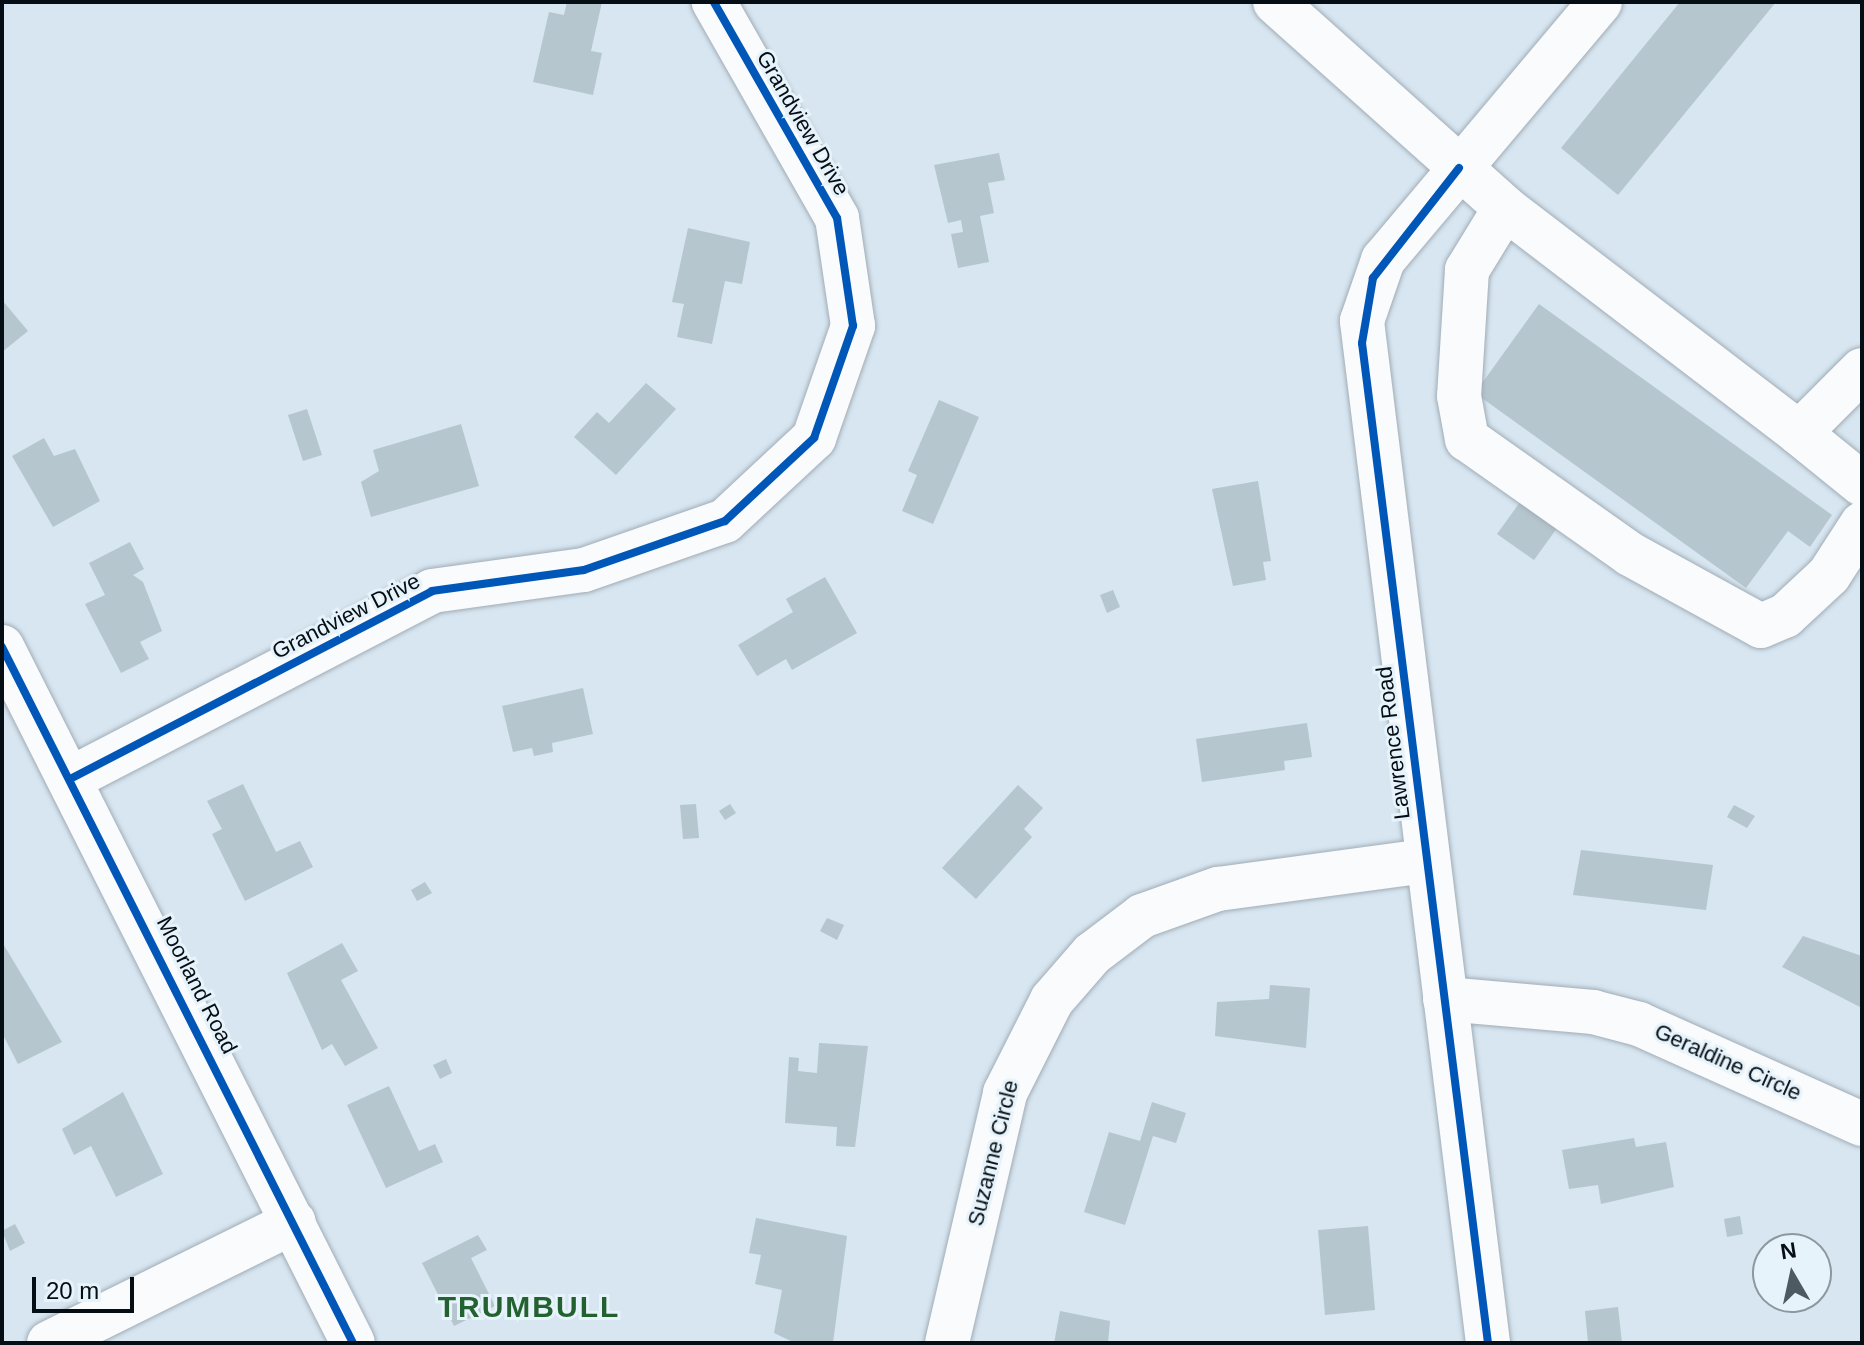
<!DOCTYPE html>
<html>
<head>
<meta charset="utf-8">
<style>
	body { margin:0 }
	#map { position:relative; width:1864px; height:1345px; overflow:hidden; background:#d7e6f1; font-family:Helvetica,sans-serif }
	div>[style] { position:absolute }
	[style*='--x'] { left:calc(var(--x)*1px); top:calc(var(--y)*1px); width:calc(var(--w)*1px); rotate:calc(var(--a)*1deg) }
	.building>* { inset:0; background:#b5c6ce }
	.roads { filter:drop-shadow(0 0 2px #a1acb5) drop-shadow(0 0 2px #a1acb5) }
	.minor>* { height:44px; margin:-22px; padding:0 22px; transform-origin:22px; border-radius:22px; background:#f9fbfd }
	.cycleway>* { height:8px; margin:-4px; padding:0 4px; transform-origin:4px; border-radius:4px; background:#0057b8 }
	span { translate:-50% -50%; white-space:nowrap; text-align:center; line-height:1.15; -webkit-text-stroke:6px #e7f3fb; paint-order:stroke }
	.street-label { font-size:22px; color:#050e14 }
	.district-label { font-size:30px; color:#246130; font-weight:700; letter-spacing:2px }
	.frame { position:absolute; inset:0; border:4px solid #050e14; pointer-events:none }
	.north { position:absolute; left:1752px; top:1233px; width:80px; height:80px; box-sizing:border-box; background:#e7f3fb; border:2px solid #8d979f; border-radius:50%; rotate:351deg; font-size:22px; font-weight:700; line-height:32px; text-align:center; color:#050e14 }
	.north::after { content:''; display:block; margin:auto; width:28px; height:36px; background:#4e5a61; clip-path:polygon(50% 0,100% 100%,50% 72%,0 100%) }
	.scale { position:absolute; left:32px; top:1277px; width:102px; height:36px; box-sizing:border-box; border:4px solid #050e14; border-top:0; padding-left:10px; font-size:24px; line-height:28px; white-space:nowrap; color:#050e14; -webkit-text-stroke:6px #e7f3fb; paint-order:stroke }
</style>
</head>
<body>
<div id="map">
	<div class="building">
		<i style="clip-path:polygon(567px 2px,602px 2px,591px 51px,602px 53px,593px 95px,533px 82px,549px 12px,564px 15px)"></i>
		<i style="clip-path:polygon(1680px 2px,1776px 2px,1618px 195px,1561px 148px)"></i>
		<i style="clip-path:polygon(999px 153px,1005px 180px,988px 183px,994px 213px,980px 216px,989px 262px,958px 268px,951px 234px,963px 232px,961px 220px,948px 223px,934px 165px)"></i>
		<i style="clip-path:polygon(688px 228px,750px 242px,742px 284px,725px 281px,712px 344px,677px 337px,684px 304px,672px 302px)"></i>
		<i style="clip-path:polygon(2px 300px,28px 331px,2px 352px)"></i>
		<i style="clip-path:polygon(1539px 304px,1832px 515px,1810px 547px,1788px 531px,1746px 588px,1475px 393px)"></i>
		<i style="clip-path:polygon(646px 383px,676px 409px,616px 475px,574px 437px,597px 412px,609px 423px)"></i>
		<i style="clip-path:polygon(939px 400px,979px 417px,933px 524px,902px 511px,917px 475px,908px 471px)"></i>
		<i style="clip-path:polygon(307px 409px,322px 455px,303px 461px,288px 415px)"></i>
		<i style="clip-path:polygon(461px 424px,479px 486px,371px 517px,361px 482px,379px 471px,373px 450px)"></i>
		<i style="clip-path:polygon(44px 438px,54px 456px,75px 449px,100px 501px,53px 527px,12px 456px)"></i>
		<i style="clip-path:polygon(1258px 481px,1271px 561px,1263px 562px,1266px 580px,1233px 586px,1212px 489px)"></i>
		<i style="clip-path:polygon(1523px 498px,1560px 524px,1534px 560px,1497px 534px)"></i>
		<i style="clip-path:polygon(130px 542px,144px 569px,133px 575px,143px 582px,162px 631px,140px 642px,149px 659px,121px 673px,85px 604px,105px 595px,89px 563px)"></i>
		<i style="clip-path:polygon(825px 577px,857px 633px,792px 670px,786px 659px,757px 676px,738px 645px,793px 612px,786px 599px)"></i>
		<i style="clip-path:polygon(1113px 590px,1120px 607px,1107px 613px,1100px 595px)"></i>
		<i style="clip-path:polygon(583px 688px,593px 734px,552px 743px,553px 752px,534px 756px,532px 748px,513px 752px,502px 706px)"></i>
		<i style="clip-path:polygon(1307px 723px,1312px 757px,1284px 761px,1285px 770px,1202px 782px,1196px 739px)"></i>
		<i style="clip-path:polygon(243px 784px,276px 852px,300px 841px,313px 867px,245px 901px,212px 834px,222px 829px,207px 801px)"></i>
		<i style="clip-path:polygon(1018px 785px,1043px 808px,1024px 829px,1032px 837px,976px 899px,942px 868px)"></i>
		<i style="clip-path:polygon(696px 804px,699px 838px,683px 839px,680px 805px)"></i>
		<i style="clip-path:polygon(730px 804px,736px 813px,725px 820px,719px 811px)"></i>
		<i style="clip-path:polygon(1734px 805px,1755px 816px,1747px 828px,1727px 817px)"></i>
		<i style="clip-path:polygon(1581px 850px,1713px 865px,1706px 910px,1573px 895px)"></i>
		<i style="clip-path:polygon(425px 882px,432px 893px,417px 901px,411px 890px)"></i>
		<i style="clip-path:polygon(827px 918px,844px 925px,837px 940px,820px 931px)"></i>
		<i style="clip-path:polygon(1803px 936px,1862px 956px,1862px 1008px,1782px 967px)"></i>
		<i style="clip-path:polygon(2px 942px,62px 1042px,18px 1064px,2px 1033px)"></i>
		<i style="clip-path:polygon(342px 943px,358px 971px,341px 980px,378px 1048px,345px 1066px,332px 1044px,322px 1050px,287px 973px)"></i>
		<i style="clip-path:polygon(1270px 985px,1310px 988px,1306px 1048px,1215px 1036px,1217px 1002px,1269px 999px)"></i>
		<i style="clip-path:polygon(819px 1043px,868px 1046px,855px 1147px,836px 1146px,837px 1127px,785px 1123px,789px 1057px,799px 1058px,798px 1071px,817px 1073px)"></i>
		<i style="clip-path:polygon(446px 1059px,452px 1073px,440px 1079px,433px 1065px)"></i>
		<i style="clip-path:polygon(389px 1086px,419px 1151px,435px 1144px,443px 1162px,386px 1188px,347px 1105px)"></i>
		<i style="clip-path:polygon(123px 1092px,163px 1174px,116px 1197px,91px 1146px,74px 1155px,62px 1129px)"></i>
		<i style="clip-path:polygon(1152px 1102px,1186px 1113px,1176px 1143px,1153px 1136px,1125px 1225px,1084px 1212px,1109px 1132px,1140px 1141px)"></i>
		<i style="clip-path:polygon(1634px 1138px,1636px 1147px,1666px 1142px,1674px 1187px,1601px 1204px,1598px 1185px,1569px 1189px,1562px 1150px)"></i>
		<i style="clip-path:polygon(1740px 1216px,1743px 1234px,1727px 1237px,1724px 1219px)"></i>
		<i style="clip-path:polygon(756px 1218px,847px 1236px,833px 1343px,795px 1343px,774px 1333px,782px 1290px,755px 1284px,761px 1255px,749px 1253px)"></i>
		<i style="clip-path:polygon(15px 1224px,25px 1243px,10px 1251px,2px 1231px)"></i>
		<i style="clip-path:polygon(1368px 1226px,1375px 1310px,1325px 1315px,1318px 1230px)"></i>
		<i style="clip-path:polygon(478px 1235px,487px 1250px,471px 1258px,495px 1306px,454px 1326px,422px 1263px)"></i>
		<i style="clip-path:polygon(1618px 1307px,1622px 1343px,1588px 1343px,1585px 1311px)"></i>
		<i style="clip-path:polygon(1060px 1311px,1110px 1321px,1108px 1343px,1054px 1343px)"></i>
	</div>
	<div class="roads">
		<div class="minor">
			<i style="--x:1275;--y:2;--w:309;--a:41.8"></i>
			<i style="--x:1505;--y:208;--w:370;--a:37.4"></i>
			<i style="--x:1799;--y:433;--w:89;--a:-45"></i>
			<i style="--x:1505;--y:208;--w:73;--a:121.5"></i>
			<i style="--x:1467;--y:270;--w:126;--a:93.6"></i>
			<i style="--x:1459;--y:396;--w:44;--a:79.5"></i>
			<i style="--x:1467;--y:439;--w:199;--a:35.2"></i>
			<i style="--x:1630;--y:554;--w:149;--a:28.8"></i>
			<i style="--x:1761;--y:626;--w:26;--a:-23"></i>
			<i style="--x:1785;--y:616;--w:60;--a:-43"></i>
			<i style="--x:1829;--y:575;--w:61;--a:-57.1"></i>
			<i style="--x:1799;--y:433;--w:81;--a:39"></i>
			<i style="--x:2;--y:647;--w:779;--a:63.24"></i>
			<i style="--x:72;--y:778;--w:406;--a:-27.4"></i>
			<i style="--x:432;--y:591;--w:153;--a:-7.9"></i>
			<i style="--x:584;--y:570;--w:149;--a:-19.2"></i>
			<i style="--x:725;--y:521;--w:122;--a:-43"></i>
			<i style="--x:814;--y:438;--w:119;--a:-70.8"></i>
			<i style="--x:853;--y:326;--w:109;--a:-98.4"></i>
			<i style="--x:837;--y:218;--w:249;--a:-119.7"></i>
			<i style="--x:1445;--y:999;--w:149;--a:5"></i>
			<i style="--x:1593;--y:1012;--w:48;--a:14.6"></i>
			<i style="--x:1639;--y:1024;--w:244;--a:24.2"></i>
			<i style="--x:49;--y:1343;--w:273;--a:-26.3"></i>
			<i style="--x:947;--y:1343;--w:257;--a:-76.9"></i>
			<i style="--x:1005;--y:1093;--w:104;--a:-63.2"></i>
			<i style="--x:1052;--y:1000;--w:61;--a:-49"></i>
			<i style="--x:1092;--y:954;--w:63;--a:-37.2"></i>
			<i style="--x:1142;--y:916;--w:81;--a:-19.6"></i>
			<i style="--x:1218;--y:889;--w:210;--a:-7.7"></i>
			<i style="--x:1488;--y:1343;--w:1030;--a:-97.03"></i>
			<i style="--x:1362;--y:321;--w:65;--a:-71"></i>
			<i style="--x:1383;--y:260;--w:337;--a:-49.9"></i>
		</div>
	</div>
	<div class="cycleway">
		<i style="--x:1459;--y:168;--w:140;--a:128"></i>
		<i style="--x:1373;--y:278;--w:66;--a:99.6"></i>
		<i style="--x:1362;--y:343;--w:1008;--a:82.82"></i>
		<i style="--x:2;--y:647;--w:779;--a:63.24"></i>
		<i style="--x:72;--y:778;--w:406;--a:-27.4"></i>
		<i style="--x:432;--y:591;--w:153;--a:-7.9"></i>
		<i style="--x:584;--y:570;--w:149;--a:-19.2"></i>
		<i style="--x:725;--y:521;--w:122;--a:-43"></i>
		<i style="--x:814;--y:438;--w:119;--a:-70.8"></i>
		<i style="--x:853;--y:326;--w:109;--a:-98.4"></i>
		<i style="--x:837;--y:218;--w:249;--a:-119.7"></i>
	</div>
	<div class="street-label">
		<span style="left:803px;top:123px;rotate:60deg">Grandview Drive</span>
		<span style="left:346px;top:616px;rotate:-27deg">Grandview Drive</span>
		<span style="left:1393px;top:743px;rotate:-97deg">Lawrence Road</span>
		<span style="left:197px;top:985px;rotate:63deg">Moorland Road</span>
		<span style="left:1728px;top:1062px;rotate:24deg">Geraldine Circle</span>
		<span style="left:993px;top:1153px;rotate:-76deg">Suzanne Circle</span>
	</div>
	<div class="district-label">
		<span style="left:529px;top:1307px">TRUMBULL</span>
	</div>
	<div class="frame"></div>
	<div class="north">N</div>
	<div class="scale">20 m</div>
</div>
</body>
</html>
